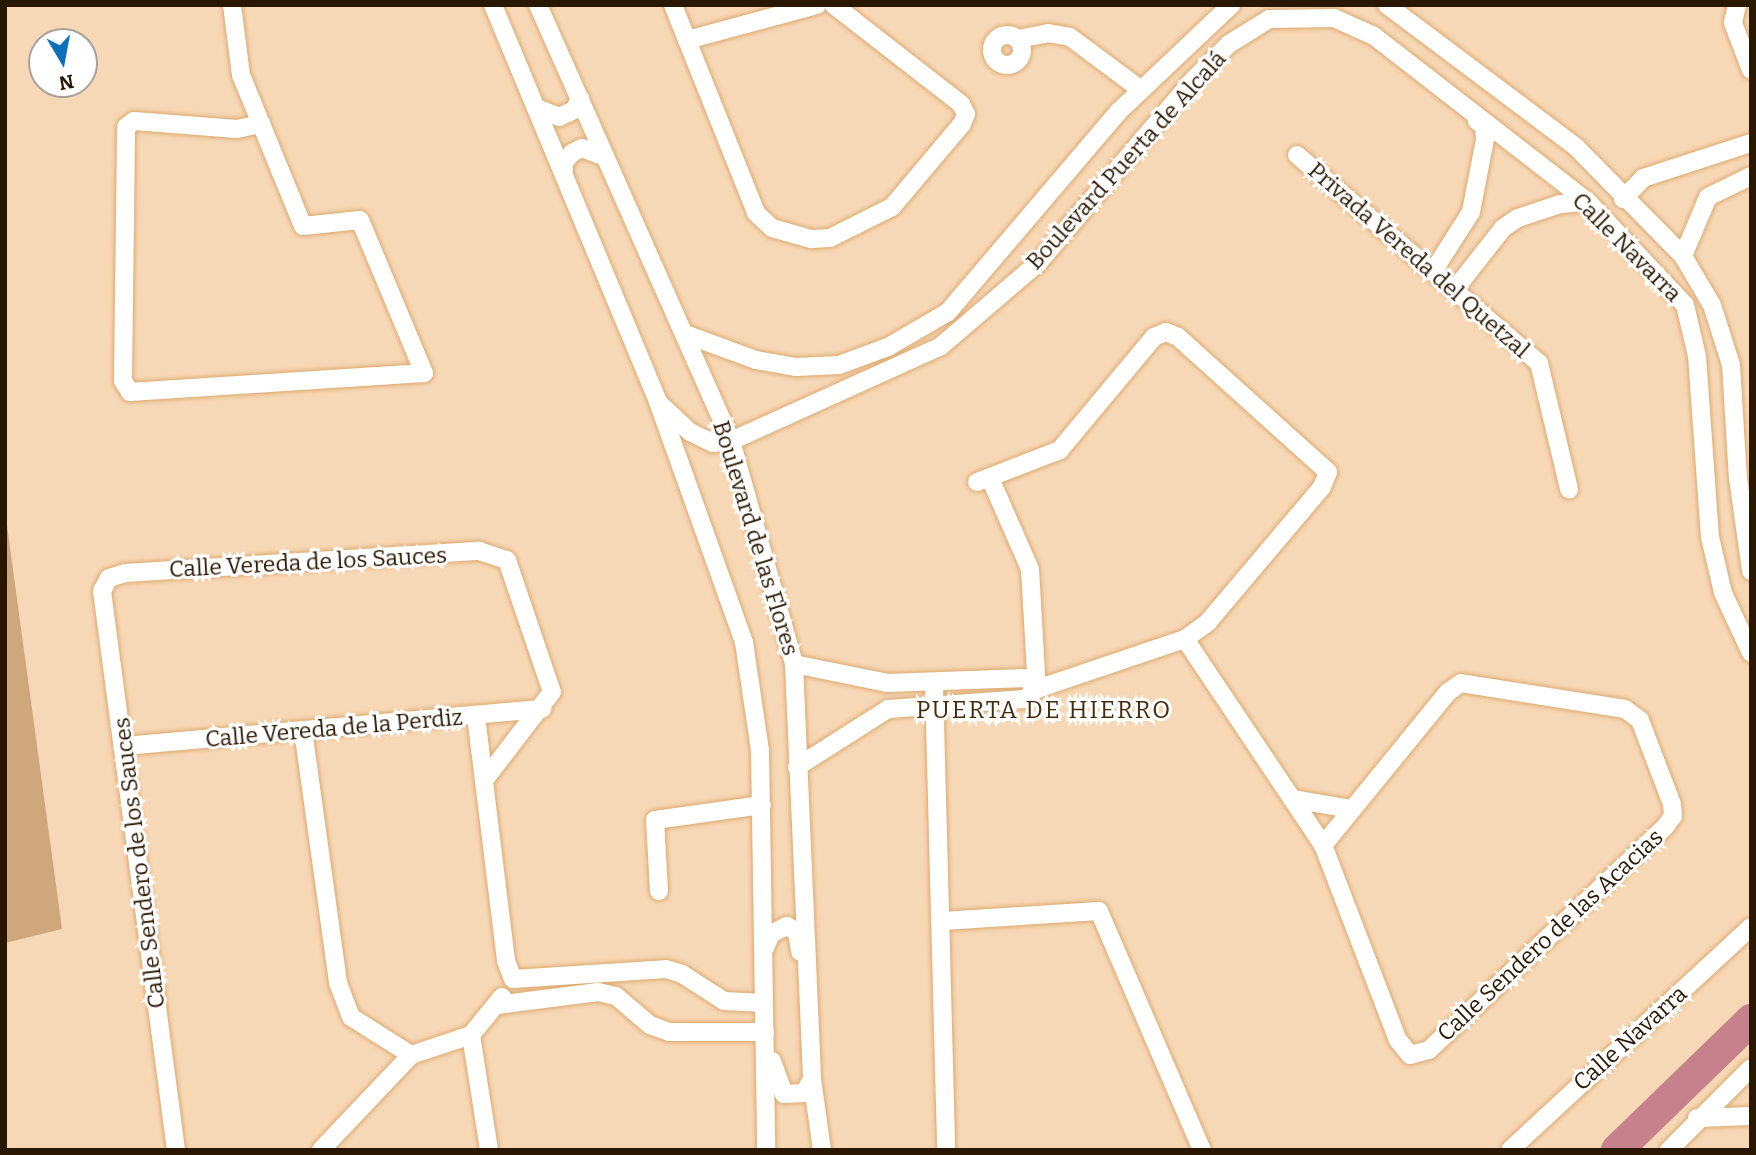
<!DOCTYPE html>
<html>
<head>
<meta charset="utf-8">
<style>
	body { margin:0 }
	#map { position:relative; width:1756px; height:1155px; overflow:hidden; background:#f7d8b6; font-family:Bitter,serif }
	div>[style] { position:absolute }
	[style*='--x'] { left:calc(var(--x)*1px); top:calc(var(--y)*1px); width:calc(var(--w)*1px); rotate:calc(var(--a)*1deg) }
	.green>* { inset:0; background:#cea77c }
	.river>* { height:32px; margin:-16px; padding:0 16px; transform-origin:16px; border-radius:16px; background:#c7818c }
	.roads { filter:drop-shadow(0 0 2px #dcaa71) drop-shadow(0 0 2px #dcaa71) }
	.minor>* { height:18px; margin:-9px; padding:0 9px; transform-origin:9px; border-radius:9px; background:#fff }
	.minor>.ring { margin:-9px; padding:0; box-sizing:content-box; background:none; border:18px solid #fff; border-radius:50% }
	span { translate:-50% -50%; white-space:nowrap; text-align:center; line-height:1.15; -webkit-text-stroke:6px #fff; paint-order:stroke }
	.street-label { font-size:23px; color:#2a1701 }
	.neighbourhood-label { font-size:24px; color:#432b0c; letter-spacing:2px }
	.frame { position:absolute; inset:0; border:7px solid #2a1701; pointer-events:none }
	.north { position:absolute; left:28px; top:28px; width:70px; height:70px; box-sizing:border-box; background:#fff; border:2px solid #aaa299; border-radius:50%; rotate:170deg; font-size:19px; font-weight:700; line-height:28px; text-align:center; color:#2a1701 }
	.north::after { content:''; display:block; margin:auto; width:24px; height:32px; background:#0e70bc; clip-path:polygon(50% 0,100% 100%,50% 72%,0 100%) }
</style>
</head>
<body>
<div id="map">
	<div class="green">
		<i style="clip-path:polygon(5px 511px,62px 929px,5px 943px)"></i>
	</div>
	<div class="river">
		<i style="--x:1617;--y:1150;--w:187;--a:-44.1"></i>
	</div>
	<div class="roads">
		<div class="minor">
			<i style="--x:232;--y:5;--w:71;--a:82.7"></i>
			<i style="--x:241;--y:75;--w:163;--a:67.7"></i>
			<i style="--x:303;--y:226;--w:57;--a:-6"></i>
			<i style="--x:360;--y:220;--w:166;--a:67.3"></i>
			<i style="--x:424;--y:373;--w:295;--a:176.3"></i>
			<i style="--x:130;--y:392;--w:13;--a:-122"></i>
			<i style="--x:123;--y:381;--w:254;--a:-89.3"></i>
			<i style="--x:126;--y:127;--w:10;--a:-37"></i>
			<i style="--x:134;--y:121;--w:103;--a:4.4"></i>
			<i style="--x:237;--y:129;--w:25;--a:-12"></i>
			<i style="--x:493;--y:5;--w:430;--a:67.4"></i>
			<i style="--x:658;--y:402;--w:255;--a:70.3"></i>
			<i style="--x:744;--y:642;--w:110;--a:81.6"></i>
			<i style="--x:760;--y:751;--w:399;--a:89.1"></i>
			<i style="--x:538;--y:5;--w:477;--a:66.1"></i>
			<i style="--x:731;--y:441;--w:232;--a:74.2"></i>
			<i style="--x:794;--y:664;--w:415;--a:87.5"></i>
			<i style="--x:812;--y:1079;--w:72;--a:82"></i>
			<i style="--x:673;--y:5;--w:224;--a:68.2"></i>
			<i style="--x:756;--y:213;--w:22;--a:43"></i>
			<i style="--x:772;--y:228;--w:41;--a:15.8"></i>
			<i style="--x:811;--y:239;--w:19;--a:-3"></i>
			<i style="--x:830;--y:238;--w:69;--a:-26.6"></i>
			<i style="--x:892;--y:207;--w:109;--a:-49.9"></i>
			<i style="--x:962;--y:124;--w:11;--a:-68"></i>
			<i style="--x:966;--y:114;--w:11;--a:-117"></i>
			<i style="--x:961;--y:104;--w:161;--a:-142.1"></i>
			<i style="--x:1387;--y:5;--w:236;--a:36.9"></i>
			<i style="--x:1576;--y:147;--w:153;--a:45.5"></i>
			<i style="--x:1683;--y:256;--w:57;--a:59.4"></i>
			<i style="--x:1712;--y:305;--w:63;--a:72.4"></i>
			<i style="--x:1731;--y:365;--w:113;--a:86.5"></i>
			<i style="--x:1738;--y:478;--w:94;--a:82"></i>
			<i style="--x:1737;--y:5;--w:18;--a:103"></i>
			<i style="--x:1733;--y:23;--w:50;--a:69"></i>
			<i style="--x:1269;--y:19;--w:65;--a:-0.9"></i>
			<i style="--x:1334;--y:18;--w:44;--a:24.2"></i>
			<i style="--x:1374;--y:36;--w:271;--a:37.8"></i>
			<i style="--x:1588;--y:202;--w:141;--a:46.7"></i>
			<i style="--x:1685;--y:305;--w:52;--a:76.8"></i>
			<i style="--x:1697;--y:356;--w:181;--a:85.9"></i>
			<i style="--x:1710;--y:537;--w:57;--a:76.9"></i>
			<i style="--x:1723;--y:593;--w:66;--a:65"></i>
			<i class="ring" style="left:992px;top:35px;width:12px;height:12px"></i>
			<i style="--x:1018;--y:39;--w:31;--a:-11"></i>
			<i style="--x:1048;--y:33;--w:22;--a:10"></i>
			<i style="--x:1070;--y:37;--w:89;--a:36.7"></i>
			<i style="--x:687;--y:40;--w:135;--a:-15.1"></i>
			<i style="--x:536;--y:108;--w:25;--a:21"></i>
			<i style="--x:559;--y:117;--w:17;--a:-25"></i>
			<i style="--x:574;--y:110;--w:13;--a:-61"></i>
			<i style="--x:1297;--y:155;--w:319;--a:40.7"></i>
			<i style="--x:1539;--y:363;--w:130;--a:76.6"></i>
			<i style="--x:564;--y:176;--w:14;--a:-90"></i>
			<i style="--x:564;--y:162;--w:12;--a:-48"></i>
			<i style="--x:572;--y:153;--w:11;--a:-27"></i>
			<i style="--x:582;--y:148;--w:22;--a:21"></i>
			<i style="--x:1623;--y:199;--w:29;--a:-46"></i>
			<i style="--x:1643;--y:178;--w:114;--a:-18"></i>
			<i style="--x:1683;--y:256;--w:64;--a:-67"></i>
			<i style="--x:1708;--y:197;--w:48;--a:-26"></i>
			<i style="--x:1434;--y:270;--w:69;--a:-57.5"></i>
			<i style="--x:1471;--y:212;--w:74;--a:-79.1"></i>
			<i style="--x:1485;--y:139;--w:13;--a:-94"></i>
			<i style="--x:1484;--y:126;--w:9;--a:-144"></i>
			<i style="--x:1456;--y:288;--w:76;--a:-51.9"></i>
			<i style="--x:1503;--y:228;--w:18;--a:-34"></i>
			<i style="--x:1518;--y:218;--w:44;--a:-18.4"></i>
			<i style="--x:1560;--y:204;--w:28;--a:-4"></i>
			<i style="--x:685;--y:334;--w:76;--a:20.1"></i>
			<i style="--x:756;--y:360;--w:41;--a:9.9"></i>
			<i style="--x:796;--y:367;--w:43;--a:-2.7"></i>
			<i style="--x:839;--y:365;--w:52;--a:-20.2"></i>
			<i style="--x:888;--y:347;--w:69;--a:-30.3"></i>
			<i style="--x:948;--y:312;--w:262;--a:-49.6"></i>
			<i style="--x:1118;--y:112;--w:156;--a:-43.4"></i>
			<i style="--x:660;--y:404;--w:41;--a:43"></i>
			<i style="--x:690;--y:432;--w:25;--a:26"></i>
			<i style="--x:713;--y:443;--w:18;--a:-6"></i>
			<i style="--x:731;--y:441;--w:230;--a:-24.3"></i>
			<i style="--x:941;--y:346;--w:128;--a:-40.6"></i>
			<i style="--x:1038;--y:263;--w:241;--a:-49.7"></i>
			<i style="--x:1194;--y:79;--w:49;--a:-45"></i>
			<i style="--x:1229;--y:44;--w:47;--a:-32"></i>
			<i style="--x:990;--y:478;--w:99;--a:66.3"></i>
			<i style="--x:1030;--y:569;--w:120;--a:86.7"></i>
			<i style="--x:1185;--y:639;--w:248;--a:56.2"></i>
			<i style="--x:1323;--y:845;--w:209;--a:69"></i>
			<i style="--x:1398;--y:1040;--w:19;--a:51"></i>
			<i style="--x:1410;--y:1055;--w:20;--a:-15"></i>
			<i style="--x:1429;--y:1050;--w:325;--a:-43.4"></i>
			<i style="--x:1665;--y:827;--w:14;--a:-54"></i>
			<i style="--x:1673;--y:816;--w:12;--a:-95"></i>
			<i style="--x:1672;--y:804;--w:90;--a:-110.9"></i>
			<i style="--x:1640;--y:720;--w:19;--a:-144"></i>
			<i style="--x:1625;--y:709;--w:166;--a:-171"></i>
			<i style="--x:1461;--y:683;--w:16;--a:145"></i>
			<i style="--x:1448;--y:692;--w:198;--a:129.2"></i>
			<i style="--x:794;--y:664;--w:95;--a:11.5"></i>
			<i style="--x:887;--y:683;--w:139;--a:-2.1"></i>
			<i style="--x:1026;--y:678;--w:16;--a:45"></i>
			<i style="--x:934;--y:684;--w:466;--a:88.5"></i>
			<i style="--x:476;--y:716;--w:247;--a:83"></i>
			<i style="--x:506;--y:961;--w:19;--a:69"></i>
			<i style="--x:303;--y:730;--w:255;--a:82.1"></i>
			<i style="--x:338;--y:983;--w:36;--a:69"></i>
			<i style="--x:351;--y:1017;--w:71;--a:32.3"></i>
			<i style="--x:125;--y:746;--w:419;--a:-5.1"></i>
			<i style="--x:797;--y:767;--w:108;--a:-32.5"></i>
			<i style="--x:888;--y:709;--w:137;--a:-4.2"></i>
			<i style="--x:1025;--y:699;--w:16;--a:-40"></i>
			<i style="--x:1037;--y:689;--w:156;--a:-18.7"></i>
			<i style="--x:1185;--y:639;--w:29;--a:-36"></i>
			<i style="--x:1208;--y:622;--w:177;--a:-49.8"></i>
			<i style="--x:1322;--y:487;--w:16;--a:-68"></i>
			<i style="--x:1328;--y:472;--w:202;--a:-138"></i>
			<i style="--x:1178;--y:337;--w:13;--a:-157"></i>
			<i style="--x:1166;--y:332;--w:13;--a:157"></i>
			<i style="--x:1154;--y:337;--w:147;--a:129.8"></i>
			<i style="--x:1060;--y:450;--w:89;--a:158.9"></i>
			<i style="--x:1292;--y:799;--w:61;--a:9.5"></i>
			<i style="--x:659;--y:891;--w:71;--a:-93.2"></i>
			<i style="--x:655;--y:820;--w:108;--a:-8"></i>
			<i style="--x:943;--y:921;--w:156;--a:-3.7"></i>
			<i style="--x:1099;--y:911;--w:260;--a:66.7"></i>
			<i style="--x:765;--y:948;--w:15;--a:-67"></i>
			<i style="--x:771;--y:934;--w:18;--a:-27"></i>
			<i style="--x:787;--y:926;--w:12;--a:31"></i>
			<i style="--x:797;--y:932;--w:20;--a:81"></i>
			<i style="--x:513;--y:979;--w:153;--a:-3.7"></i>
			<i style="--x:666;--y:969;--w:17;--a:17"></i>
			<i style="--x:682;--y:974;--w:50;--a:32.7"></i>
			<i style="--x:724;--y:1001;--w:40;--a:2.9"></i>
			<i style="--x:497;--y:1005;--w:102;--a:-7.3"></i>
			<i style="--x:598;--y:992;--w:18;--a:13"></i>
			<i style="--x:616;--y:996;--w:45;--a:40.5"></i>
			<i style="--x:650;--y:1025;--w:20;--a:20"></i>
			<i style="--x:669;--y:1032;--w:96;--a:0"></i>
			<i style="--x:471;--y:1035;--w:116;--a:81.1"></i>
			<i style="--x:772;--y:1061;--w:35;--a:70"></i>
			<i style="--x:784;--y:1094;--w:20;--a:-3"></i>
			<i style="--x:804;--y:1093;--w:16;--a:-60"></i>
			<i style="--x:1697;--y:1118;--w:54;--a:-2.1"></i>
			<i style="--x:176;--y:1150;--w:564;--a:-97.54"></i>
			<i style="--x:102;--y:591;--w:15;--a:-62"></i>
			<i style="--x:109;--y:578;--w:17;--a:-17"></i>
			<i style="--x:125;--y:573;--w:355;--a:-3.6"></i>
			<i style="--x:479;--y:551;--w:29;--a:18"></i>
			<i style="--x:507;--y:560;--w:139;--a:71.2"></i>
			<i style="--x:552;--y:692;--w:110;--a:127.6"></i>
			<i style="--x:321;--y:1150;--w:131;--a:-46.5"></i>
			<i style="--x:411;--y:1055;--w:63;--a:-18.4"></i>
			<i style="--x:471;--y:1035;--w:49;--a:-50.8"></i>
			<i style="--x:1510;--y:1150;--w:328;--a:-42.8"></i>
			<i style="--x:1669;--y:1150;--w:116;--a:-45"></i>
		</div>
	</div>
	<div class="street-label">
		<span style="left:1126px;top:160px;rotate:-48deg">Boulevard Puerta de Alcalá</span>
		<span style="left:1627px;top:247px;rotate:45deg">Calle Navarra</span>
		<span style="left:1419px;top:260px;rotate:41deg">Privada Vereda del Quetzal</span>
		<span style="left:756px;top:538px;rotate:73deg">Boulevard de las Flores</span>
		<span style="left:308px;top:562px;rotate:-3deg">Calle Vereda de los Sauces</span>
		<span style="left:334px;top:728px;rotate:-5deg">Calle Vereda de la Perdiz</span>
		<span style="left:139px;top:863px;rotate:-97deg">Calle Sendero de los Sauces</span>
		<span style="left:1550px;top:935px;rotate:-43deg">Calle Sendero de las Acacias</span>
		<span style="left:1630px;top:1038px;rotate:-42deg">Calle Navarra</span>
	</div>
	<div class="neighbourhood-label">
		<span style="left:1044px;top:711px">PUERTA DE HIERRO</span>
	</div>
	<div class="frame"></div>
	<div class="north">N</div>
</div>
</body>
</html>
